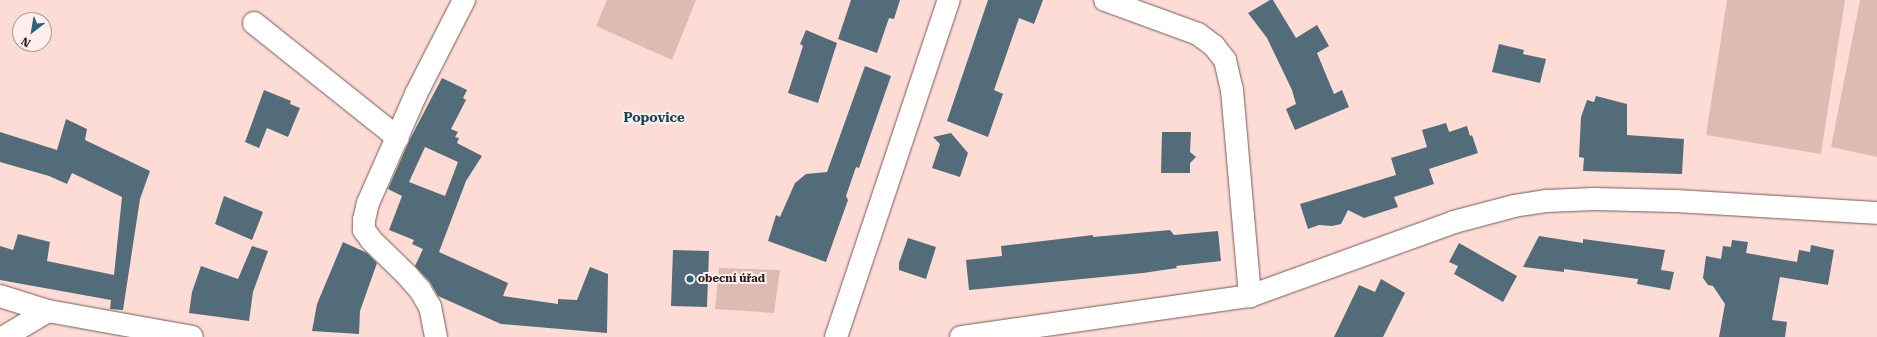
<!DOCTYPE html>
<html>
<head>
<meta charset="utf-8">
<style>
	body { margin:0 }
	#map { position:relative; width:1877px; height:337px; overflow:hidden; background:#fedcd6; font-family:"Roboto Serif",serif }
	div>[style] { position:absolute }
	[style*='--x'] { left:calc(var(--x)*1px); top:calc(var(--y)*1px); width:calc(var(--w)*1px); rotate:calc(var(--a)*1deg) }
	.green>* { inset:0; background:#debab3 }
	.building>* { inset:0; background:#526c7a }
	.roads { filter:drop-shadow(0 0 1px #765a55) drop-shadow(0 0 1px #765a55) }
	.minor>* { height:22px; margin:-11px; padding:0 11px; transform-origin:11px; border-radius:11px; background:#fff }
	.dots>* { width:11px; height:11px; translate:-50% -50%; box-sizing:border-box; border:2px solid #fcefec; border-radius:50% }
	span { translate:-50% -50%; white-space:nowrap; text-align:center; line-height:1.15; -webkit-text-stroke:4px #fcefec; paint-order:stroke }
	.poi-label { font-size:11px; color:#2c201e; font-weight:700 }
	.left { translate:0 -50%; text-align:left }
	.quarter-label { font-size:13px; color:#18455a; font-weight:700 }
	.north { position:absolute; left:12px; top:12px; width:40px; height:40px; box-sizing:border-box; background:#fcefec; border:1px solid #a99c9a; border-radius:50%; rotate:211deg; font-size:11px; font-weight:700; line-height:16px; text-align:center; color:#2c201e }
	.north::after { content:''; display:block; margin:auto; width:14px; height:18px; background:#2a627c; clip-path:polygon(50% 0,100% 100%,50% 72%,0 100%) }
</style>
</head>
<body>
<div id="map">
	<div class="green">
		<i style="clip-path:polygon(607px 0,696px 0,672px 60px,596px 26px)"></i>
		<i style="clip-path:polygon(1727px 0,1845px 0,1821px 154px,1706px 135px)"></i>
		<i style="clip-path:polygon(1860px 0,1877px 0,1877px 157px,1831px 147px)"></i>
		<i style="clip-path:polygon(719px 268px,780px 270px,774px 313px,715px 309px)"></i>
	</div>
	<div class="building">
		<i style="clip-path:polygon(851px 0,900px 0,894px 19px,889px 18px,877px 53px,838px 39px)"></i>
		<i style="clip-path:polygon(988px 0,1043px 0,1034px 24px,1019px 18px,994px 90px,1003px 94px,988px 137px,947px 121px)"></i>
		<i style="clip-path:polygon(1270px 0,1273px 0,1296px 38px,1317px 25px,1329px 46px,1317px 53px,1334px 94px,1342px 90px,1349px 107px,1295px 130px,1286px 109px,1296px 104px,1292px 90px,1267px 38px,1248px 13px)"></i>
		<i style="clip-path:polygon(806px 30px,837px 43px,818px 103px,788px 93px,803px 46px,800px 44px)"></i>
		<i style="clip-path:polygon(1499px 44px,1524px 50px,1523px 54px,1546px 59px,1540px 83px,1492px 72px)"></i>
		<i style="clip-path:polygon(865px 66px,891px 76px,859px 168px,856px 167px,846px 196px,848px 200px,826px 262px,768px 241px,776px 215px,780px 217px,795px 183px,806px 174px,827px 172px)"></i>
		<i style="clip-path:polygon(evenodd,442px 78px,467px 90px,463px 98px,466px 100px,451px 129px,458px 132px,455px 137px,459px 138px,457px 143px,482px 156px,466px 181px,439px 252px,508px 283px,503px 296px,558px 304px,558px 299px,577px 300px,590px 267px,608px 274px,607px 333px,501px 324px,438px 296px,430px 282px,415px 266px,423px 249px,412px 244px,414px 240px,389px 230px,402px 196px,388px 189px,410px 139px,442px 78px,425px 147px,458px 162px,445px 196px,409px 182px,425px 147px)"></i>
		<i style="clip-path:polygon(264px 90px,291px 101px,290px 104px,300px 108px,288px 137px,267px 128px,259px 148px,245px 142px)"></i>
		<i style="clip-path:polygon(1596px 96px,1627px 104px,1627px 135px,1684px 139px,1682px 174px,1583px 171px,1584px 158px,1579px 157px,1581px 117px,1587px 100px,1594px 102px)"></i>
		<i style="clip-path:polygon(66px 119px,87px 129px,85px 140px,150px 171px,140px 199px,123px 310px,110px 309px,111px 300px,0 280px,0 246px,13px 250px,18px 234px,50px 242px,47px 261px,114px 275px,122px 197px,72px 173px,67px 184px,49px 176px,0 162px,0 132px,57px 150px)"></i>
		<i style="clip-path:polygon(1446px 123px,1449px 132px,1467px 126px,1470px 136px,1472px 135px,1478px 153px,1429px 169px,1434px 184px,1394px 197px,1398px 207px,1364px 218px,1348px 210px,1341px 224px,1332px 226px,1319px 225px,1308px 229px,1300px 204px,1396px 175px,1391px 158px,1427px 147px,1422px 130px)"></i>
		<i style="clip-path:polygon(1162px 132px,1191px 132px,1190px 152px,1196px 157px,1190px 163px,1190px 173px,1161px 173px)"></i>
		<i style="clip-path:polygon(951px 133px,968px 153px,960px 177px,932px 168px,940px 144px,933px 137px)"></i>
		<i style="clip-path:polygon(224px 196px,263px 212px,252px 240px,215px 224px)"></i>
		<i style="clip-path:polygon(1170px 230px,1174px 235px,1218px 231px,1221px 261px,1176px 266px,1177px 268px,1143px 273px,969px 290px,966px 260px,1002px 256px,1001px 246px,1093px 235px,1093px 237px)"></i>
		<i style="clip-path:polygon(1539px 236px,1583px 243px,1583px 239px,1665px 250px,1661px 270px,1674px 272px,1670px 290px,1637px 284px,1638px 279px,1564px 269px,1564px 272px,1523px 267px)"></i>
		<i style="clip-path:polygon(908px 238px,936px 247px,926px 279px,899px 270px,899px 263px)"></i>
		<i style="clip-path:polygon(1732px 240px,1748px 242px,1746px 253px,1797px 262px,1799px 250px,1810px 252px,1811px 245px,1834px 250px,1828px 285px,1780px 277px,1772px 320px,1787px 322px,1785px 337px,1719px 337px,1725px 304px,1713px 286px,1708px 285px,1703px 278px,1706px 256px,1721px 259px,1723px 246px,1731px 247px)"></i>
		<i style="clip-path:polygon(343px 242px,367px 253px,377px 263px,360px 311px,359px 334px,312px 331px,317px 304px)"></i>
		<i style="clip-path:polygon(1459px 243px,1517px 276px,1503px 302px,1454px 274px,1458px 266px,1449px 262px)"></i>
		<i style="clip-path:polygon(252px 246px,268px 251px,253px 292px,249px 321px,189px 313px,192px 292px,201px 266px,238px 279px)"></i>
		<i style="clip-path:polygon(673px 250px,709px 251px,707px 307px,671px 306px)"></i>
		<i style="clip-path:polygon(1381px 279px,1405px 293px,1383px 337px,1334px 337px,1359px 285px,1375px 292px)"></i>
	</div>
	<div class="roads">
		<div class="minor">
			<i style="--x:1105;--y:0;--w:99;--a:20.1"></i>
			<i style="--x:1198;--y:34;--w:20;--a:37"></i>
			<i style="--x:1214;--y:46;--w:18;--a:52"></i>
			<i style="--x:1225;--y:60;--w:31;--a:77"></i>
			<i style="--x:1232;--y:90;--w:207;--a:85"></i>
			<i style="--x:254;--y:23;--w:184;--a:38.6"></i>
			<i style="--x:0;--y:296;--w:50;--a:17.4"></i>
			<i style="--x:48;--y:311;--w:146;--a:10.2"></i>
			<i style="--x:4;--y:337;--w:51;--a:-30.6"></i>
			<i style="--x:436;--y:337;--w:31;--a:-101"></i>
			<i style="--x:430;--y:307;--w:20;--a:-120"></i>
			<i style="--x:420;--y:290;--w:18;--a:-131"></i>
			<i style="--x:408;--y:276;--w:50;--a:-135.8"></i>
			<i style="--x:372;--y:241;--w:14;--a:-126"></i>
			<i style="--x:364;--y:230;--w:10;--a:-90"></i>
			<i style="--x:364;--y:220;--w:17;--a:-77"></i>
			<i style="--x:368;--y:203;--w:119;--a:-66.2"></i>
			<i style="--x:416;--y:94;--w:106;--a:-62.9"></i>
			<i style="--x:836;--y:337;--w:355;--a:-71.5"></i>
			<i style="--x:961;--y:337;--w:292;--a:-8.1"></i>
			<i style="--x:1250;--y:296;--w:217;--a:-19.9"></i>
			<i style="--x:1454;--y:222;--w:62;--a:-14.9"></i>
			<i style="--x:1514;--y:206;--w:33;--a:-9"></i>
			<i style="--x:1547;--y:201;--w:47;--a:-2.4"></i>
			<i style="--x:1594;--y:199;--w:81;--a:1.4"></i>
			<i style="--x:1675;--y:201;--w:202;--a:3.4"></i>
		</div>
	</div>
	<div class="dots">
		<i style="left:690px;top:279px;background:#2a627c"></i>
	</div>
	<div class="poi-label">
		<span class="left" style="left:698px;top:279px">obecní úřad</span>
	</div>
	<div class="quarter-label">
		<span style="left:654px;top:118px">Popovice</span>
	</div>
	<div class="north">N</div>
</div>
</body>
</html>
